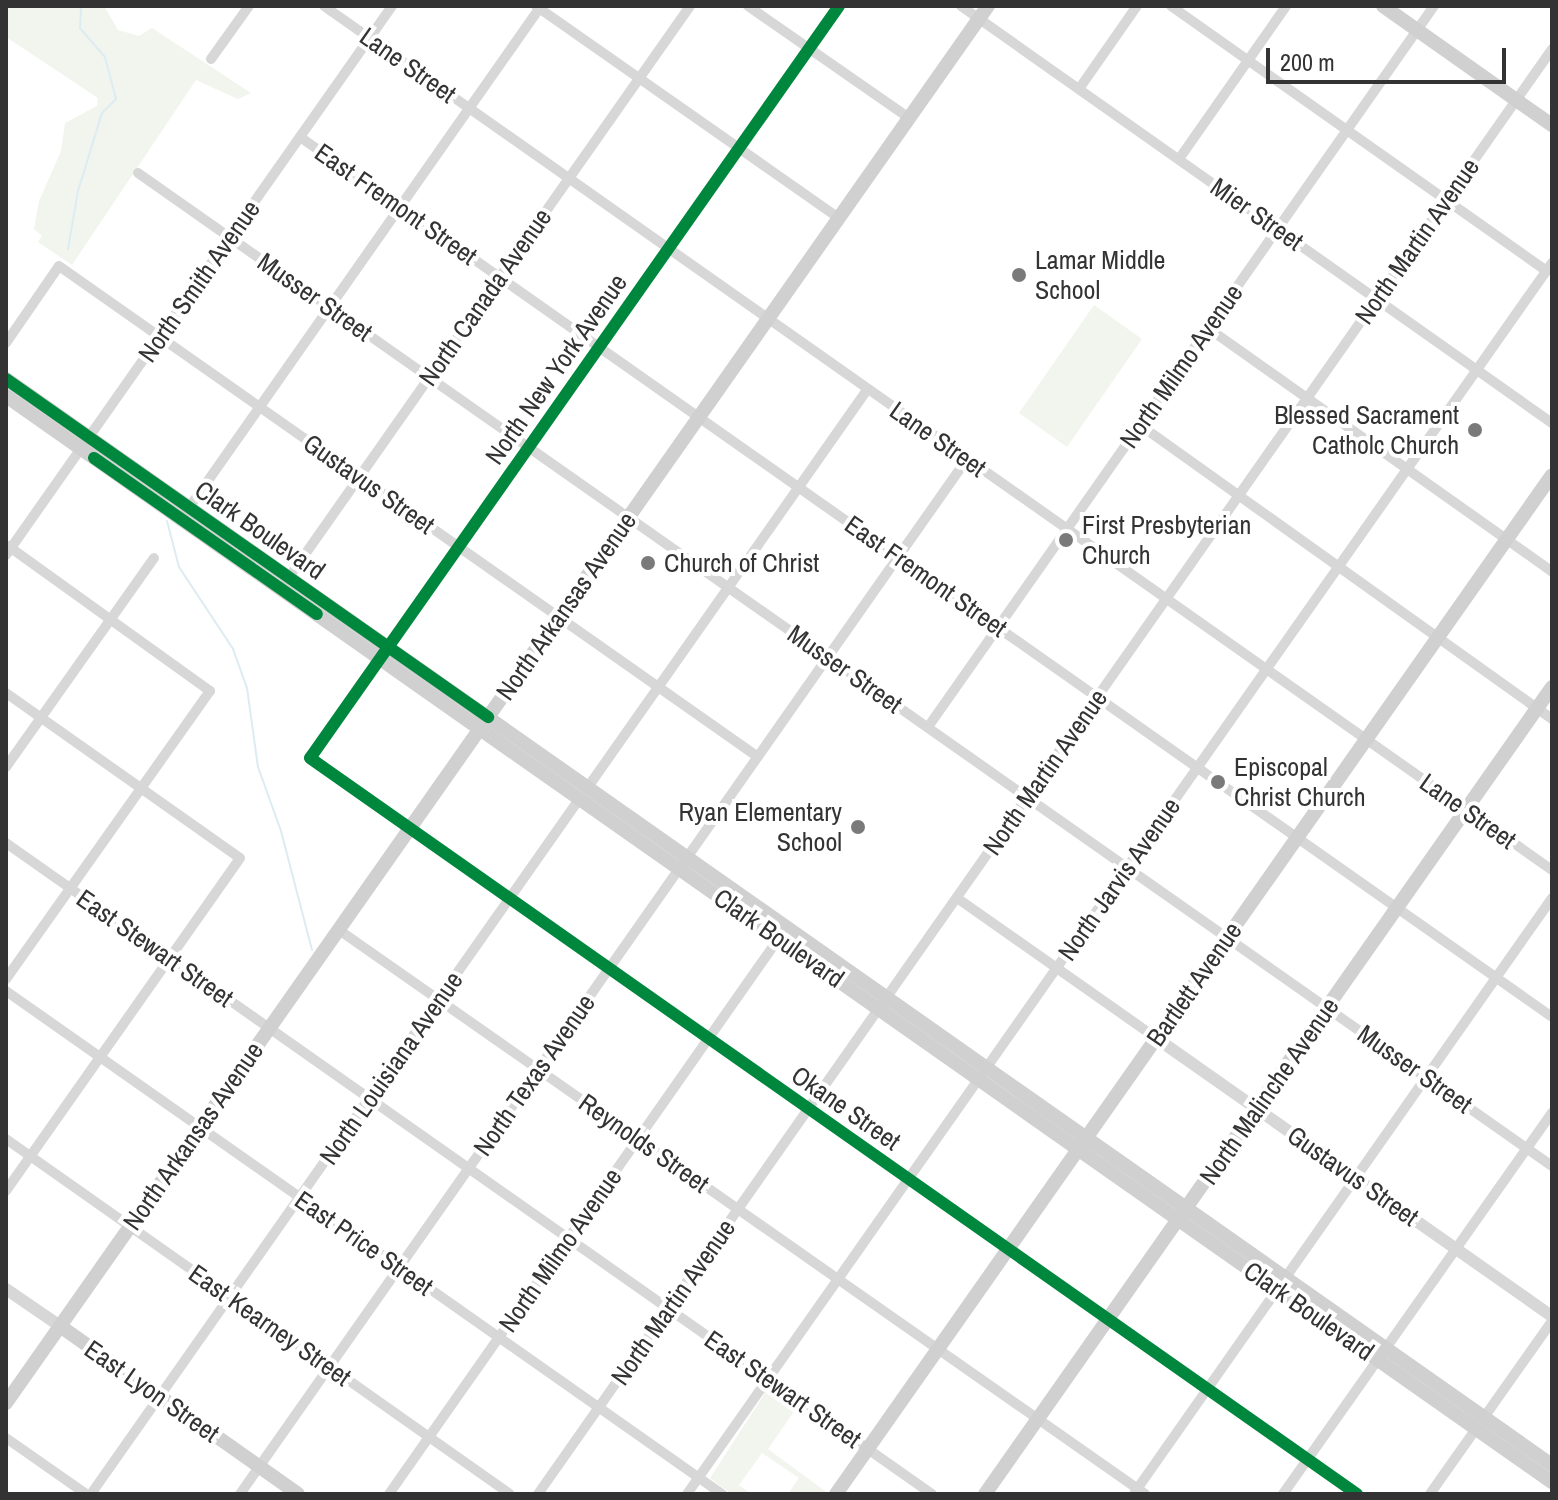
<!DOCTYPE html>
<html>
<head>
<meta charset="utf-8">
<style>
	body { margin:0 }
	#map { position:relative; width:1558px; height:1500px; overflow:hidden; background:#fff; font-family:"Archivo Narrow",sans-serif }
	div>[style] { position:absolute }
	[style*='--x'] { left:calc(var(--x)*1px); top:calc(var(--y)*1px); width:calc(var(--w)*1px); rotate:calc(var(--a)*1deg) }
	.green>* { inset:0; background:#f1f5ed }
	.stream>* { height:2px; margin:-1px; padding:0 1px; transform-origin:1px; border-radius:1px; background:#ddebf3 }
	.minor>* { height:10px; margin:-5px; padding:0 5px; transform-origin:5px; border-radius:5px; background:#d7d7d7 }
	.tertiary>* { height:12px; margin:-6px; padding:0 6px; transform-origin:6px; border-radius:6px; background:#d7d7d7 }
	.secondary>* { height:14px; margin:-7px; padding:0 7px; transform-origin:7px; border-radius:7px; background:#d0d0d0 }
	.cycleway>* { height:12px; margin:-6px; padding:0 6px; transform-origin:6px; border-radius:6px; background:#00873e }
	.dots>* { width:22px; height:22px; translate:-50% -50%; box-sizing:border-box; border:4px solid #fff; border-radius:50% }
	span { translate:-50% -50%; white-space:nowrap; text-align:center; line-height:1.15; -webkit-text-stroke:8px #fff; paint-order:stroke }
	.street-label { font-size:26px; color:#333 }
	.poi-label { font-size:26px; color:#333 }
	.left { translate:0 -50%; text-align:left }
	.right { translate:-100% -50%; text-align:right }
	.frame { position:absolute; inset:0; border:8px solid #333; pointer-events:none }
	.scale { position:absolute; left:1266px; top:48px; width:240px; height:36px; box-sizing:border-box; border:4px solid #333; border-top:0; padding-left:10px; font-size:24px; line-height:28px; white-space:nowrap; color:#333; -webkit-text-stroke:6px #fff; paint-order:stroke }
</style>
</head>
<body>
<div id="map">
	<div class="green">
		<i style="clip-path:polygon(6px 6px,104px 6px,118px 30px,139px 36px,152px 28px,251px 93px,238px 99px,196px 80px,72px 265px,38px 242px,42px 236px,34px 229px,39px 201px,61px 151px,65px 123px,97px 106px,98px 98px,6px 37px)"></i>
		<i style="clip-path:polygon(1094px 305px,1142px 339px,1067px 447px,1019px 413px)"></i>
		<i style="clip-path:polygon(767px 1390px,795px 1410px,768px 1449px,829px 1494px,788px 1494px,799px 1478px,762px 1453px,739px 1485px,751px 1494px,731px 1494px,710px 1478px)"></i>
	</div>
	<div class="stream">
		<i style="--x:68;--y:249;--w:59;--a:-80.2"></i>
		<i style="--x:78;--y:191;--w:82;--a:-72.9"></i>
		<i style="--x:102;--y:113;--w:20;--a:-45"></i>
		<i style="--x:116;--y:99;--w:43;--a:-104.7"></i>
		<i style="--x:105;--y:57;--w:38;--a:-131"></i>
		<i style="--x:80;--y:28;--w:22;--a:-87"></i>
		<i style="--x:167;--y:521;--w:48;--a:75.4"></i>
		<i style="--x:179;--y:567;--w:98;--a:56.6"></i>
		<i style="--x:233;--y:649;--w:41;--a:70.3"></i>
		<i style="--x:247;--y:688;--w:80;--a:82.1"></i>
		<i style="--x:258;--y:767;--w:68;--a:70.2"></i>
		<i style="--x:281;--y:831;--w:123;--a:75.4"></i>
	</div>
	<div class="minor">
		<i style="--x:324;--y:6;--w:1501;--a:35.13"></i>
		<i style="--x:536;--y:6;--w:370;--a:35"></i>
		<i style="--x:748;--y:6;--w:196;--a:34.8"></i>
		<i style="--x:839;--y:6;--w:919;--a:125.12"></i>
		<i style="--x:310;--y:758;--w:1280;--a:35.11"></i>
		<i style="--x:961;--y:6;--w:723;--a:35.21"></i>
		<i style="--x:1171;--y:6;--w:460;--a:35.2"></i>
		<i style="--x:211;--y:59;--w:65;--a:-54.4"></i>
		<i style="--x:1079;--y:89;--w:101;--a:-55.1"></i>
		<i style="--x:300;--y:137;--w:1530;--a:35.1"></i>
		<i style="--x:1179;--y:159;--w:187;--a:-55"></i>
		<i style="--x:138;--y:173;--w:1728;--a:35.08"></i>
		<i style="--x:1208;--y:328;--w:422;--a:35.3"></i>
		<i style="--x:6;--y:343;--w:93;--a:-55.5"></i>
		<i style="--x:59;--y:266;--w:854;--a:35.09"></i>
		<i style="--x:1140;--y:425;--w:506;--a:35.51"></i>
		<i style="--x:186;--y:512;--w:618;--a:-54.95"></i>
		<i style="--x:6;--y:555;--w:671;--a:-54.89"></i>
		<i style="--x:287;--y:580;--w:701;--a:-54.93"></i>
		<i style="--x:6;--y:693;--w:286;--a:35.2"></i>
		<i style="--x:240;--y:858;--w:407;--a:125.1"></i>
		<i style="--x:928;--y:727;--w:881;--a:-54.94"></i>
		<i style="--x:6;--y:767;--w:256;--a:-54.7"></i>
		<i style="--x:588;--y:787;--w:485;--a:-54.9"></i>
		<i style="--x:6;--y:843;--w:1132;--a:35.11"></i>
		<i style="--x:957;--y:898;--w:243;--a:35.1"></i>
		<i style="--x:339;--y:930;--w:984;--a:34.98"></i>
		<i style="--x:6;--y:979;--w:353;--a:-54.7"></i>
		<i style="--x:210;--y:691;--w:249;--a:-144.3"></i>
		<i style="--x:6;--y:991;--w:875;--a:35.09"></i>
		<i style="--x:6;--y:1139;--w:616;--a:35.16"></i>
		<i style="--x:6;--y:1438;--w:98;--a:35"></i>
		<i style="--x:1135;--y:1492;--w:726;--a:-54.93"></i>
		<i style="--x:91;--y:1494;--w:851;--a:-54.91"></i>
		<i style="--x:240;--y:1494;--w:1265;--a:-54.92"></i>
		<i style="--x:389;--y:1494;--w:683;--a:-54.96"></i>
		<i style="--x:538;--y:1494;--w:1765;--a:-54.94"></i>
		<i style="--x:687;--y:1494;--w:1505;--a:-54.91"></i>
		<i style="--x:1283;--y:1494;--w:467;--a:-54.8"></i>
		<i style="--x:1430;--y:1494;--w:212;--a:-54.8"></i>
	</div>
	<div class="tertiary">
		<i style="--x:1156;--y:1038;--w:484;--a:35.1"></i>
		<i style="--x:6;--y:1289;--w:65;--a:34.4"></i>
	</div>
	<div class="secondary">
		<i style="--x:1383;--y:6;--w:207;--a:35.2"></i>
		<i style="--x:6;--y:379;--w:1889;--a:35.09"></i>
		<i style="--x:6;--y:396;--w:1889;--a:35.09"></i>
		<i style="--x:60;--y:1326;--w:291;--a:35.2"></i>
		<i style="--x:6;--y:1403;--w:1708;--a:-54.9"></i>
		<i style="--x:836;--y:1494;--w:1245;--a:-54.91"></i>
		<i style="--x:985;--y:1494;--w:986;--a:-54.91"></i>
	</div>
	<div class="cycleway">
		<i style="--x:839;--y:6;--w:919;--a:125.12"></i>
		<i style="--x:310;--y:758;--w:1280;--a:35.11"></i>
		<i style="--x:6;--y:379;--w:589;--a:35.04"></i>
		<i style="--x:94;--y:458;--w:272;--a:35"></i>
	</div>
	<div class="dots">
		<i style="left:1019px;top:275px;background:#7a7a7a"></i>
		<i style="left:1475px;top:430px;background:#7a7a7a"></i>
		<i style="left:1066px;top:540px;background:#7a7a7a"></i>
		<i style="left:648px;top:563px;background:#7a7a7a"></i>
		<i style="left:1218px;top:782px;background:#7a7a7a"></i>
		<i style="left:858px;top:827px;background:#7a7a7a"></i>
	</div>
	<div class="street-label">
		<span style="left:408px;top:65px;rotate:35deg">Lane Street</span>
		<span style="left:396px;top:204px;rotate:35deg">East Fremont Street</span>
		<span style="left:1257px;top:214px;rotate:35deg">Mier Street</span>
		<span style="left:1417px;top:241px;rotate:-55deg">North Martin Avenue</span>
		<span style="left:199px;top:281px;rotate:-55deg">North Smith Avenue</span>
		<span style="left:315px;top:297px;rotate:35deg">Musser Street</span>
		<span style="left:485px;top:297px;rotate:-55deg">North Canada Avenue</span>
		<span style="left:1181px;top:366px;rotate:-55deg">North Milmo Avenue</span>
		<span style="left:556px;top:369px;rotate:-55deg">North New York Avenue</span>
		<span style="left:938px;top:439px;rotate:35deg">Lane Street</span>
		<span style="left:369px;top:484px;rotate:35deg">Gustavus Street</span>
		<span style="left:260px;top:530px;rotate:35deg">Clark Boulevard</span>
		<span style="left:926px;top:576px;rotate:35deg">East Fremont Street</span>
		<span style="left:566px;top:606px;rotate:-55deg">North Arkansas Avenue</span>
		<span style="left:845px;top:669px;rotate:35deg">Musser Street</span>
		<span style="left:1045px;top:772px;rotate:-55deg">North Martin Avenue</span>
		<span style="left:1468px;top:811px;rotate:35deg">Lane Street</span>
		<span style="left:1119px;top:879px;rotate:-55deg">North Jarvis Avenue</span>
		<span style="left:779px;top:938px;rotate:35deg">Clark Boulevard</span>
		<span style="left:155px;top:948px;rotate:35deg">East Stewart Street</span>
		<span style="left:1194px;top:984px;rotate:-55deg">Bartlett Avenue</span>
		<span style="left:391px;top:1068px;rotate:-55deg">North Louisiana Avenue</span>
		<span style="left:1415px;top:1069px;rotate:35deg">Musser Street</span>
		<span style="left:534px;top:1075px;rotate:-55deg">North Texas Avenue</span>
		<span style="left:1269px;top:1091px;rotate:-55deg">North Malinche Avenue</span>
		<span style="left:846px;top:1108px;rotate:35deg">Okane Street</span>
		<span style="left:193px;top:1136px;rotate:-55deg">North Arkansas Avenue</span>
		<span style="left:644px;top:1143px;rotate:35deg">Reynolds Street</span>
		<span style="left:1353px;top:1176px;rotate:35deg">Gustavus Street</span>
		<span style="left:364px;top:1243px;rotate:35deg">East Price Street</span>
		<span style="left:560px;top:1250px;rotate:-55deg">North Milmo Avenue</span>
		<span style="left:673px;top:1302px;rotate:-55deg">North Martin Avenue</span>
		<span style="left:1309px;top:1311px;rotate:35deg">Clark Boulevard</span>
		<span style="left:270px;top:1325px;rotate:35deg">East Kearney Street</span>
		<span style="left:783px;top:1389px;rotate:35deg">East Stewart Street</span>
		<span style="left:152px;top:1391px;rotate:35deg">East Lyon Street</span>
	</div>
	<div class="poi-label">
		<span class="left" style="left:1035px;top:275px">Lamar Middle<br>School</span>
		<span class="right" style="left:1459px;top:430px">Blessed Sacrament<br>Catholc Church</span>
		<span class="left" style="left:1082px;top:540px">First Presbyterian<br>Church</span>
		<span class="left" style="left:664px;top:563px">Church of Christ</span>
		<span class="left" style="left:1234px;top:782px">Episcopal<br>Christ Church</span>
		<span class="right" style="left:842px;top:827px">Ryan Elementary<br>School</span>
	</div>
	<div class="frame"></div>
	<div class="scale">200 m</div>
</div>
</body>
</html>
